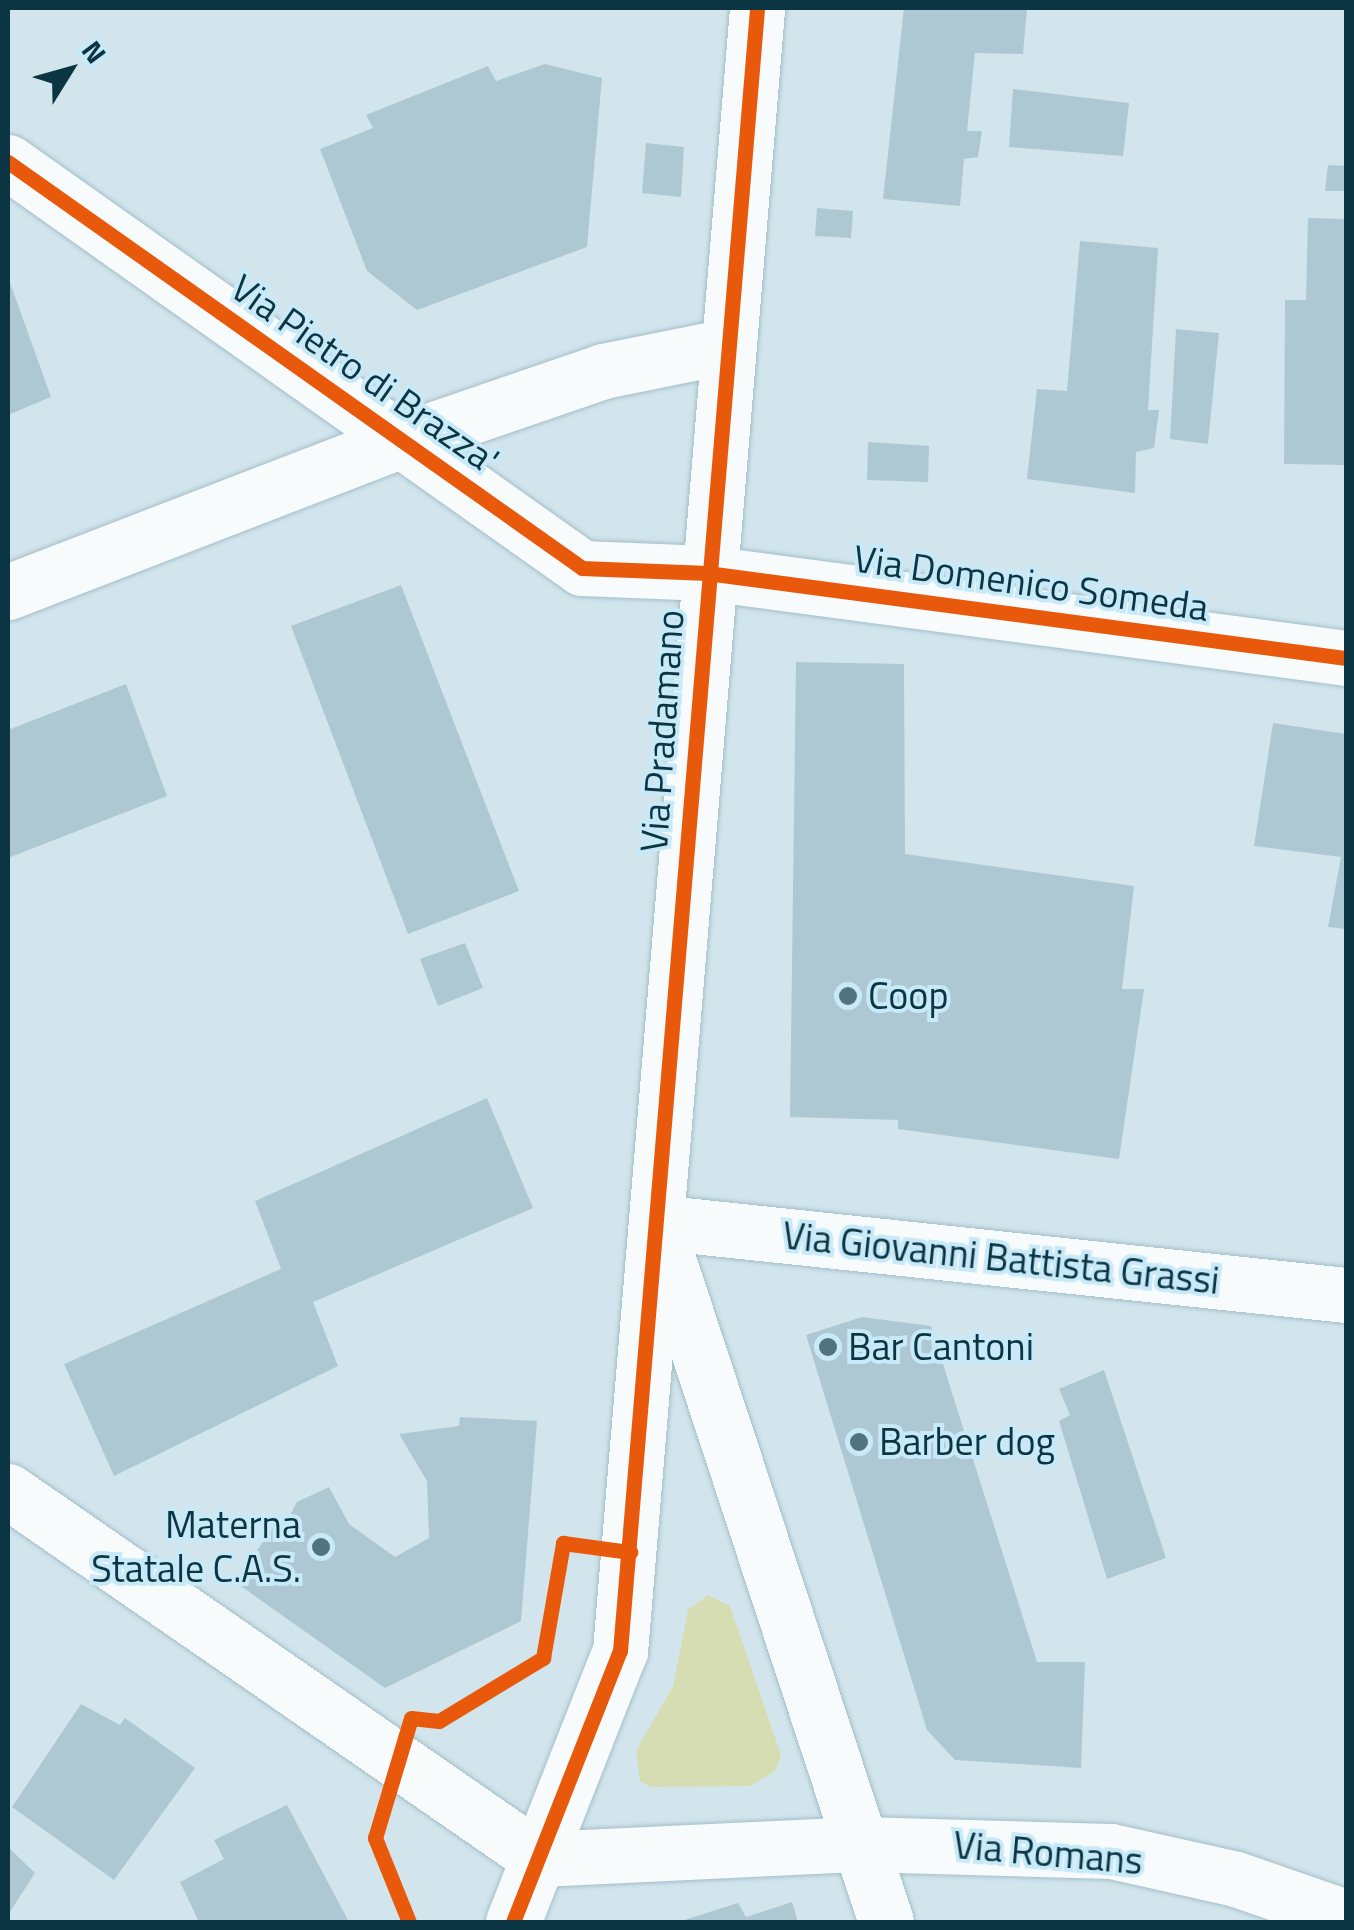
<!DOCTYPE html>
<html>
<head>
<meta charset="utf-8">
<style>
	body { margin:0 }
	#map { position:relative; width:1354px; height:1930px; overflow:hidden; background:#d2e5ed; font-family:"Titillium Web",sans-serif }
	div>[style] { position:absolute }
	[style*='--x'] { left:calc(var(--x)*1px); top:calc(var(--y)*1px); width:calc(var(--w)*1px); rotate:calc(var(--a)*1deg) }
	.green>* { inset:0; background:#d6ddb2 }
	.building>* { inset:0; background:#aec8d3 }
	.roads { filter:drop-shadow(0 0 2px #a4bec9) drop-shadow(0 0 2px #a4bec9) }
	.minor>* { height:55px; margin:-27.5px; padding:0 27.5px; transform-origin:27.5px; border-radius:27.5px; background:#f8fbfc }
	.cycleway>* { height:15px; margin:-7.5px; padding:0 7.5px; transform-origin:7.5px; border-radius:7.5px; background:#e8590c }
	.dots>* { width:28px; height:28px; translate:-50% -50%; box-sizing:border-box; border:5px solid #c7e9f8; border-radius:50% }
	span { translate:-50% -50%; white-space:nowrap; text-align:center; line-height:1.15; -webkit-text-stroke:8px #c7e9f8; paint-order:stroke }
	.street-label { font-size:38px; color:#0b3543 }
	.poi-label { font-size:38px; color:#0b3543 }
	.left { translate:0 -50%; text-align:left }
	.right { translate:-100% -50%; text-align:right }
	.frame { position:absolute; inset:0; border:10px solid #0b3543; pointer-events:none }
	.north { position:absolute; left:20px; top:20px; width:100px; height:100px; -webkit-text-stroke:8px #c7e9f8; paint-order:stroke; rotate:53deg; font-size:28px; font-weight:700; line-height:40px; text-align:center; color:#0b3543 }
	.north::after { content:''; display:block; margin:auto; width:35px; height:45px; background:#0b3543; clip-path:polygon(50% 0,100% 100%,50% 72%,0 100%) }
</style>
</head>
<body>
<div id="map">
	<div class="green">
		<i style="clip-path:polygon(708px 1595px,730px 1606px,781px 1755px,776px 1770px,751px 1786px,650px 1787px,640px 1781px,636px 1751px,673px 1686px,688px 1610px)"></i>
	</div>
	<div class="building">
		<i style="clip-path:polygon(904px 8px,1027px 8px,1023px 54px,975px 53px,967px 131px,982px 131px,978px 157px,964px 159px,960px 206px,883px 199px)"></i>
		<i style="clip-path:polygon(545px 64px,602px 78px,587px 247px,417px 310px,367px 271px,320px 149px,373px 128px,366px 115px,488px 66px,496px 81px)"></i>
		<i style="clip-path:polygon(1013px 89px,1129px 103px,1123px 156px,1009px 147px)"></i>
		<i style="clip-path:polygon(646px 143px,684px 147px,681px 197px,642px 193px)"></i>
		<i style="clip-path:polygon(1328px 165px,1346px 166px,1346px 191px,1325px 191px)"></i>
		<i style="clip-path:polygon(817px 208px,853px 211px,851px 238px,815px 236px)"></i>
		<i style="clip-path:polygon(1308px 218px,1346px 219px,1346px 465px,1284px 464px,1285px 300px,1306px 300px)"></i>
		<i style="clip-path:polygon(1080px 241px,1158px 248px,1148px 410px,1159px 410px,1154px 448px,1136px 452px,1135px 493px,1027px 479px,1037px 389px,1067px 391px)"></i>
		<i style="clip-path:polygon(8px 277px,51px 397px,8px 415px)"></i>
		<i style="clip-path:polygon(1176px 329px,1219px 333px,1208px 444px,1170px 439px)"></i>
		<i style="clip-path:polygon(868px 442px,929px 446px,928px 482px,867px 480px)"></i>
		<i style="clip-path:polygon(401px 585px,519px 891px,408px 934px,291px 626px)"></i>
		<i style="clip-path:polygon(796px 662px,904px 664px,905px 854px,1134px 886px,1122px 989px,1144px 989px,1119px 1159px,898px 1129px,898px 1120px,790px 1117px)"></i>
		<i style="clip-path:polygon(126px 684px,167px 796px,8px 858px,8px 730px)"></i>
		<i style="clip-path:polygon(1273px 723px,1346px 734px,1346px 929px,1328px 927px,1341px 857px,1254px 846px)"></i>
		<i style="clip-path:polygon(465px 943px,483px 988px,438px 1006px,420px 959px)"></i>
		<i style="clip-path:polygon(487px 1098px,533px 1208px,313px 1302px,338px 1366px,114px 1476px,64px 1364px,281px 1269px,255px 1201px)"></i>
		<i style="clip-path:polygon(862px 1317px,931px 1326px,1037px 1662px,1085px 1662px,1081px 1768px,955px 1760px,927px 1730px,806px 1335px)"></i>
		<i style="clip-path:polygon(1104px 1370px,1166px 1558px,1107px 1579px,1059px 1421px,1070px 1415px,1059px 1389px)"></i>
		<i style="clip-path:polygon(460px 1417px,537px 1421px,521px 1621px,385px 1688px,235px 1582px,281px 1516px,288px 1519px,297px 1502px,329px 1487px,349px 1524px,395px 1557px,429px 1538px,427px 1481px,399px 1434px,459px 1426px)"></i>
		<i style="clip-path:polygon(81px 1704px,120px 1725px,125px 1718px,195px 1768px,114px 1880px,12px 1807px)"></i>
		<i style="clip-path:polygon(287px 1805px,349px 1922px,199px 1922px,180px 1882px,224px 1859px,214px 1840px)"></i>
		<i style="clip-path:polygon(8px 1847px,35px 1873px,8px 1915px)"></i>
		<i style="clip-path:polygon(792px 1902px,798px 1922px,678px 1922px,738px 1903px,746px 1917px)"></i>
	</div>
	<div class="roads">
		<div class="minor">
			<i style="--x:8;--y:162;--w:703;--a:35.27"></i>
			<i style="--x:582;--y:568;--w:125;--a:2.3"></i>
			<i style="--x:707;--y:573;--w:645;--a:7.58"></i>
			<i style="--x:8;--y:592;--w:422;--a:-21.1"></i>
			<i style="--x:402;--y:440;--w:213;--a:-18.9"></i>
			<i style="--x:603;--y:371;--w:126;--a:-11.4"></i>
			<i style="--x:656;--y:1222;--w:694;--a:6.04"></i>
			<i style="--x:663;--y:1244;--w:714;--a:71.79"></i>
			<i style="--x:8;--y:1491;--w:647;--a:34.67"></i>
			<i style="--x:540;--y:1859;--w:321;--a:-2.7"></i>
			<i style="--x:861;--y:1844;--w:250;--a:1.6"></i>
			<i style="--x:1111;--y:1851;--w:128;--a:12.6"></i>
			<i style="--x:1236;--y:1879;--w:116;--a:19.1"></i>
			<i style="--x:513;--y:1922;--w:291;--a:-68.5"></i>
			<i style="--x:620;--y:1651;--w:1649;--a:-85.23"></i>
		</div>
	</div>
	<div class="cycleway">
		<i style="--x:8;--y:162;--w:703;--a:35.27"></i>
		<i style="--x:582;--y:568;--w:125;--a:2.3"></i>
		<i style="--x:707;--y:573;--w:645;--a:7.58"></i>
		<i style="--x:409;--y:1922;--w:91;--a:-112"></i>
		<i style="--x:375;--y:1838;--w:125;--a:-73.3"></i>
		<i style="--x:411;--y:1718;--w:28;--a:6"></i>
		<i style="--x:439;--y:1721;--w:122;--a:-31.2"></i>
		<i style="--x:543;--y:1658;--w:117;--a:-80.1"></i>
		<i style="--x:563;--y:1543;--w:68;--a:7.7"></i>
		<i style="--x:513;--y:1922;--w:291;--a:-68.5"></i>
		<i style="--x:620;--y:1651;--w:1649;--a:-85.23"></i>
	</div>
	<div class="dots">
		<i style="left:848px;top:996px;background:#51737e"></i>
		<i style="left:828px;top:1347px;background:#51737e"></i>
		<i style="left:859px;top:1442px;background:#51737e"></i>
		<i style="left:321px;top:1547px;background:#51737e"></i>
	</div>
	<div class="street-label">
		<span style="left:365px;top:374px;rotate:35deg">Via Pietro di Brazza'</span>
		<span style="left:1031px;top:583px;rotate:8deg">Via Domenico Someda</span>
		<span style="left:662px;top:731px;rotate:-86deg">Via Pradamano</span>
		<span style="left:1001px;top:1258px;rotate:6deg">Via Giovanni Battista Grassi</span>
		<span style="left:1048px;top:1853px;rotate:5deg">Via Romans</span>
	</div>
	<div class="poi-label">
		<span class="left" style="left:868px;top:996px">Coop</span>
		<span class="left" style="left:848px;top:1347px">Bar Cantoni</span>
		<span class="left" style="left:879px;top:1442px">Barber dog</span>
		<span class="right" style="left:301px;top:1547px">Materna<br>Statale C.A.S.</span>
	</div>
	<div class="frame"></div>
	<div class="north">N</div>
</div>
</body>
</html>
